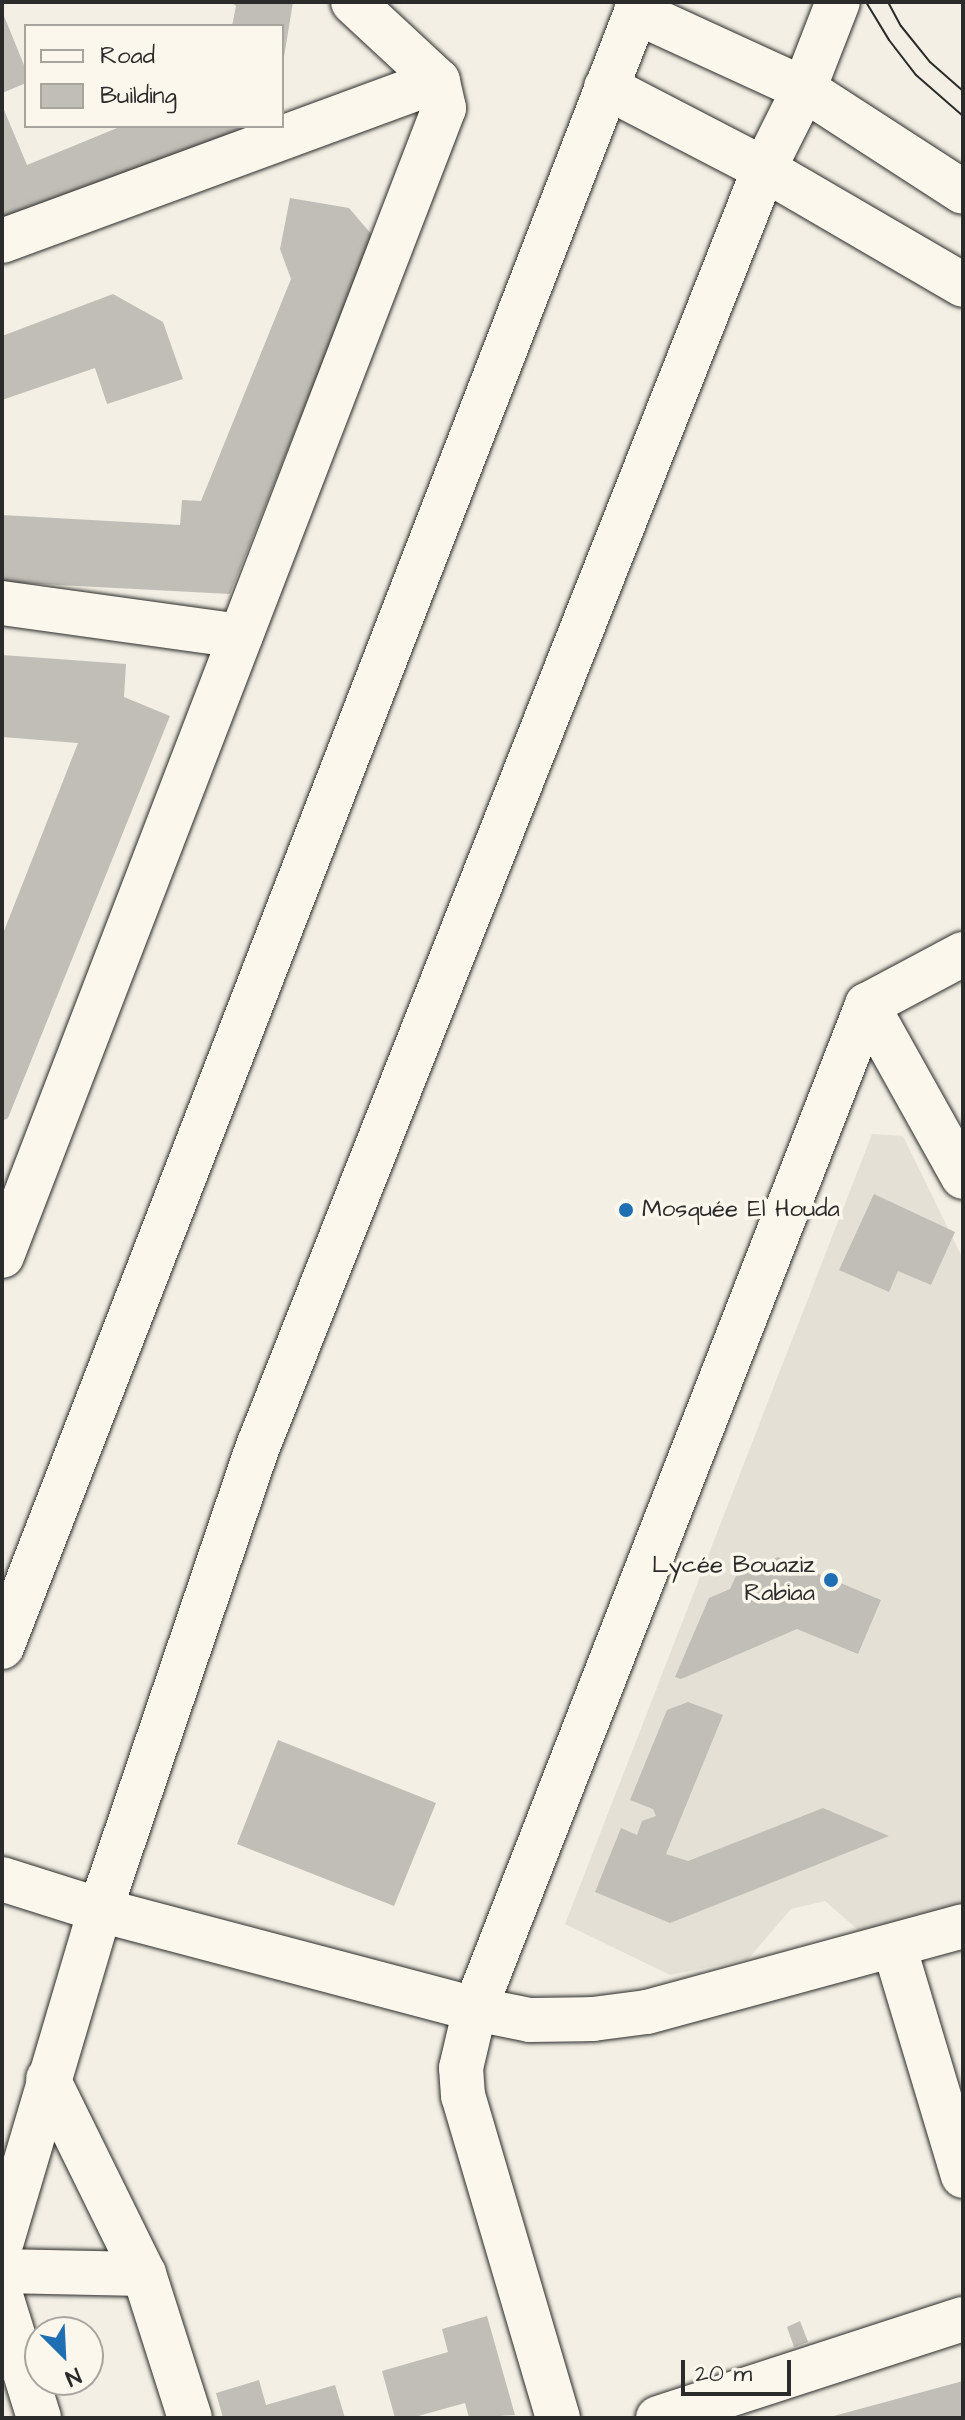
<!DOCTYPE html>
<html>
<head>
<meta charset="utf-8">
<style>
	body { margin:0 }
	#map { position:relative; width:965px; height:2420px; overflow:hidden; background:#f3efe4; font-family:"Architects Daughter",sans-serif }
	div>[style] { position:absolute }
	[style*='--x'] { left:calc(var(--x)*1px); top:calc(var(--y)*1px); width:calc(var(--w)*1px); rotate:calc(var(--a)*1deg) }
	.built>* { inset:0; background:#e4e0d6 }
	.building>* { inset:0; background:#c0beb6 }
	.roads { filter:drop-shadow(0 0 2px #2b2b2b) drop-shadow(0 0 2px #2b2b2b) }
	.minor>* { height:44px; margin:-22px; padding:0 22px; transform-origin:22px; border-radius:22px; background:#fbf7ec }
	.major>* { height:44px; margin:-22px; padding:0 22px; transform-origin:22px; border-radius:22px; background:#fbf7ec }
	.tram>* { height:2px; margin:-1px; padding:0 1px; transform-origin:1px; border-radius:1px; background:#2b2b2b }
	.dots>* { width:22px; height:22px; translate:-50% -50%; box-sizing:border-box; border:4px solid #fbf7ec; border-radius:50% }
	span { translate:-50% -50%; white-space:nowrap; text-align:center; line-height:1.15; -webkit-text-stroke:7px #fbf7ec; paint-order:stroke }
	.poi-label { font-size:24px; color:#2b2b2b }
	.left { translate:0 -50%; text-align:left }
	.right { translate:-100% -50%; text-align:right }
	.frame { position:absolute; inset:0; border:4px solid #2b2b2b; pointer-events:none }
	.legend { position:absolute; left:24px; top:24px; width:260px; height:104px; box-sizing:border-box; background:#fbf7ec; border:2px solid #a8a59f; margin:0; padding:10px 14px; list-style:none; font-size:24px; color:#2b2b2b }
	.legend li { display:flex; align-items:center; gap:16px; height:40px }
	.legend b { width:40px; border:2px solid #a8a59f }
	.north { position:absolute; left:24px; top:2316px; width:80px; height:80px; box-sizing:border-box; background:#fbf7ec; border:2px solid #a8a59f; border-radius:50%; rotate:156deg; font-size:22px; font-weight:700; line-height:32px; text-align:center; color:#2b2b2b }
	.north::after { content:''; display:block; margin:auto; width:28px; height:36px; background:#1f6fb2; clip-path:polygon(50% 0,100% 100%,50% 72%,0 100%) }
	.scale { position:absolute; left:681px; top:2360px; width:110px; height:36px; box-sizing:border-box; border:4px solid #2b2b2b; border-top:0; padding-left:10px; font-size:24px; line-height:28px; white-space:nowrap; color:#2b2b2b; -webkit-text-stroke:6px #fbf7ec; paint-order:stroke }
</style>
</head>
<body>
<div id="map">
	<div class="built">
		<i style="clip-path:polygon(872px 1134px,903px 1136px,963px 1259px,963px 1906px,865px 1936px,825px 1901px,791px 1909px,748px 1959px,670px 1975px,565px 1924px)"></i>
	</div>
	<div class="building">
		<i style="clip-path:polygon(231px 2px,293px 2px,284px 57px,282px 26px,232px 26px,236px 6px)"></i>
		<i style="clip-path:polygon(2px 11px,26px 70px,26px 83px,2px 93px)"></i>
		<i style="clip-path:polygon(2px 105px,27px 165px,122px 126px,253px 126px,2px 222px)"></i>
		<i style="clip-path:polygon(290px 198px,349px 208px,373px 236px,230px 594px,2px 582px,2px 515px,180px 525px,182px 500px,201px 501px,291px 279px,280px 249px)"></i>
		<i style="clip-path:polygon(113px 294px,163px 322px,183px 379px,107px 404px,95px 368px,2px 400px,2px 336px)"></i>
		<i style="clip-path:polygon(2px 655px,126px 664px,124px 697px,170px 716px,8px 1118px,2px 1121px,2px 936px,78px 743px,2px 737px)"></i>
		<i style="clip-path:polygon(874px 1194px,955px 1232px,931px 1285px,898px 1271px,889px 1292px,839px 1270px)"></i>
		<i style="clip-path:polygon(778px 1557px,881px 1600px,858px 1654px,797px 1629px,681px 1679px,675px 1677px,709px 1598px,730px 1589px,736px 1576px)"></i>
		<i style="clip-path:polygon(688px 1702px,723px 1715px,666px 1854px,688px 1861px,823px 1808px,889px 1836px,670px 1923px,595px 1892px,621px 1828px,637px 1835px,642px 1821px,656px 1816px,653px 1809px,630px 1800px,667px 1710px)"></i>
		<i style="clip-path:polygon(278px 1740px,436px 1803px,394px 1906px,237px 1844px)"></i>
		<i style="clip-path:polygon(487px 2316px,515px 2415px,469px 2418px,465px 2403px,411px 2418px,395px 2418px,382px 2371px,448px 2352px,442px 2329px)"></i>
		<i style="clip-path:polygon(800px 2321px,808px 2342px,794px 2347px,787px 2327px)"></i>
		<i style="clip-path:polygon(259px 2380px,266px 2405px,335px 2385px,345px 2418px,223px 2418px,216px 2393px)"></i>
		<i style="clip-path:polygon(963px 2381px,963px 2418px,831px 2418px,830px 2417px)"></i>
	</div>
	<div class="roads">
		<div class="minor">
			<i style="--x:2;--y:241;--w:464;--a:-20.2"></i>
			<i style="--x:2;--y:603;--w:241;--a:7.9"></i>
			<i style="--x:867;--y:1005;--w:197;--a:60.8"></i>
			<i style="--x:2;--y:1256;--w:1230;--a:-68.94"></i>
			<i style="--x:444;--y:108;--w:28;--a:-103"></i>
			<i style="--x:438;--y:81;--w:116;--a:-137.1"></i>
			<i style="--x:2;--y:1879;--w:103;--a:17.6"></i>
			<i style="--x:100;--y:1910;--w:388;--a:14.8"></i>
			<i style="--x:475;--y:2009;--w:56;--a:11.3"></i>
			<i style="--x:530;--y:2020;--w:63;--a:-0.9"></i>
			<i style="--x:593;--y:2019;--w:54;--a:-7.4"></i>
			<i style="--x:647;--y:2012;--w:327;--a:-15.2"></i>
			<i style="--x:894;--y:1946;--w:240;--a:73.3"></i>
			<i style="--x:48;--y:2079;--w:217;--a:63.8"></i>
			<i style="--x:144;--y:2274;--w:151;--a:72.3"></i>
			<i style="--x:2;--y:2271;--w:142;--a:1.2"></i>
			<i style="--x:2;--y:2299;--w:125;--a:72.7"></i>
			<i style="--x:558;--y:2418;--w:336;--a:-106.4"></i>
			<i style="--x:463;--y:2096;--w:28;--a:-94"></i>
			<i style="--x:461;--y:2068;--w:61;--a:-76.7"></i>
			<i style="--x:475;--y:2009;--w:1078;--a:-68.67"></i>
			<i style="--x:867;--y:1005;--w:109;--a:-28"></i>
			<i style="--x:658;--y:2418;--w:321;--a:-18"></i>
		</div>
		<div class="major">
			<i style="--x:636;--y:12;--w:185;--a:24.6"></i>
			<i style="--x:804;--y:89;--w:189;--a:32.9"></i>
			<i style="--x:606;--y:87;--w:178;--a:27.4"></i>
			<i style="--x:764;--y:169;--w:230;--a:30.2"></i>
			<i style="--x:2;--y:1647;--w:1764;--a:-68.8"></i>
			<i style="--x:2;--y:2241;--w:345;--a:-73.5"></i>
			<i style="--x:100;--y:1910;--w:492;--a:-71.2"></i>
			<i style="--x:259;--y:1444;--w:1371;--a:-68.39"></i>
			<i style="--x:764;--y:169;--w:89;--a:-63.4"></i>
			<i style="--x:804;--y:89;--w:93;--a:-68.7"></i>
		</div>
	</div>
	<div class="tram">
		<i style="--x:866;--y:2;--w:44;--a:58.8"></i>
		<i style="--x:889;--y:40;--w:44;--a:52.4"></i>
		<i style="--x:916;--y:75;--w:62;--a:41.1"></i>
		<i style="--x:888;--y:2;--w:27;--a:62"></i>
		<i style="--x:901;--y:26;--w:46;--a:51.1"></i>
		<i style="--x:930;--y:62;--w:44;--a:41.3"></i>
	</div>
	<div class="dots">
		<i style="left:626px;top:1210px;background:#1f6fb2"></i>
		<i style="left:831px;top:1580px;background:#1f6fb2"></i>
	</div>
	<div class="poi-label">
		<span class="left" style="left:642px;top:1210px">Mosquée El Houda</span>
		<span class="right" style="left:815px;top:1580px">Lycée Bouaziz<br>Rabiaa</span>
	</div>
	<div class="frame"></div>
	<ul class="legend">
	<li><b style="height:10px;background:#fbf7ec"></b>Road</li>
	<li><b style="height:22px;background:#c0beb6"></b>Building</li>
	</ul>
	<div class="north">N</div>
	<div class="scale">20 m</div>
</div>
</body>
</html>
